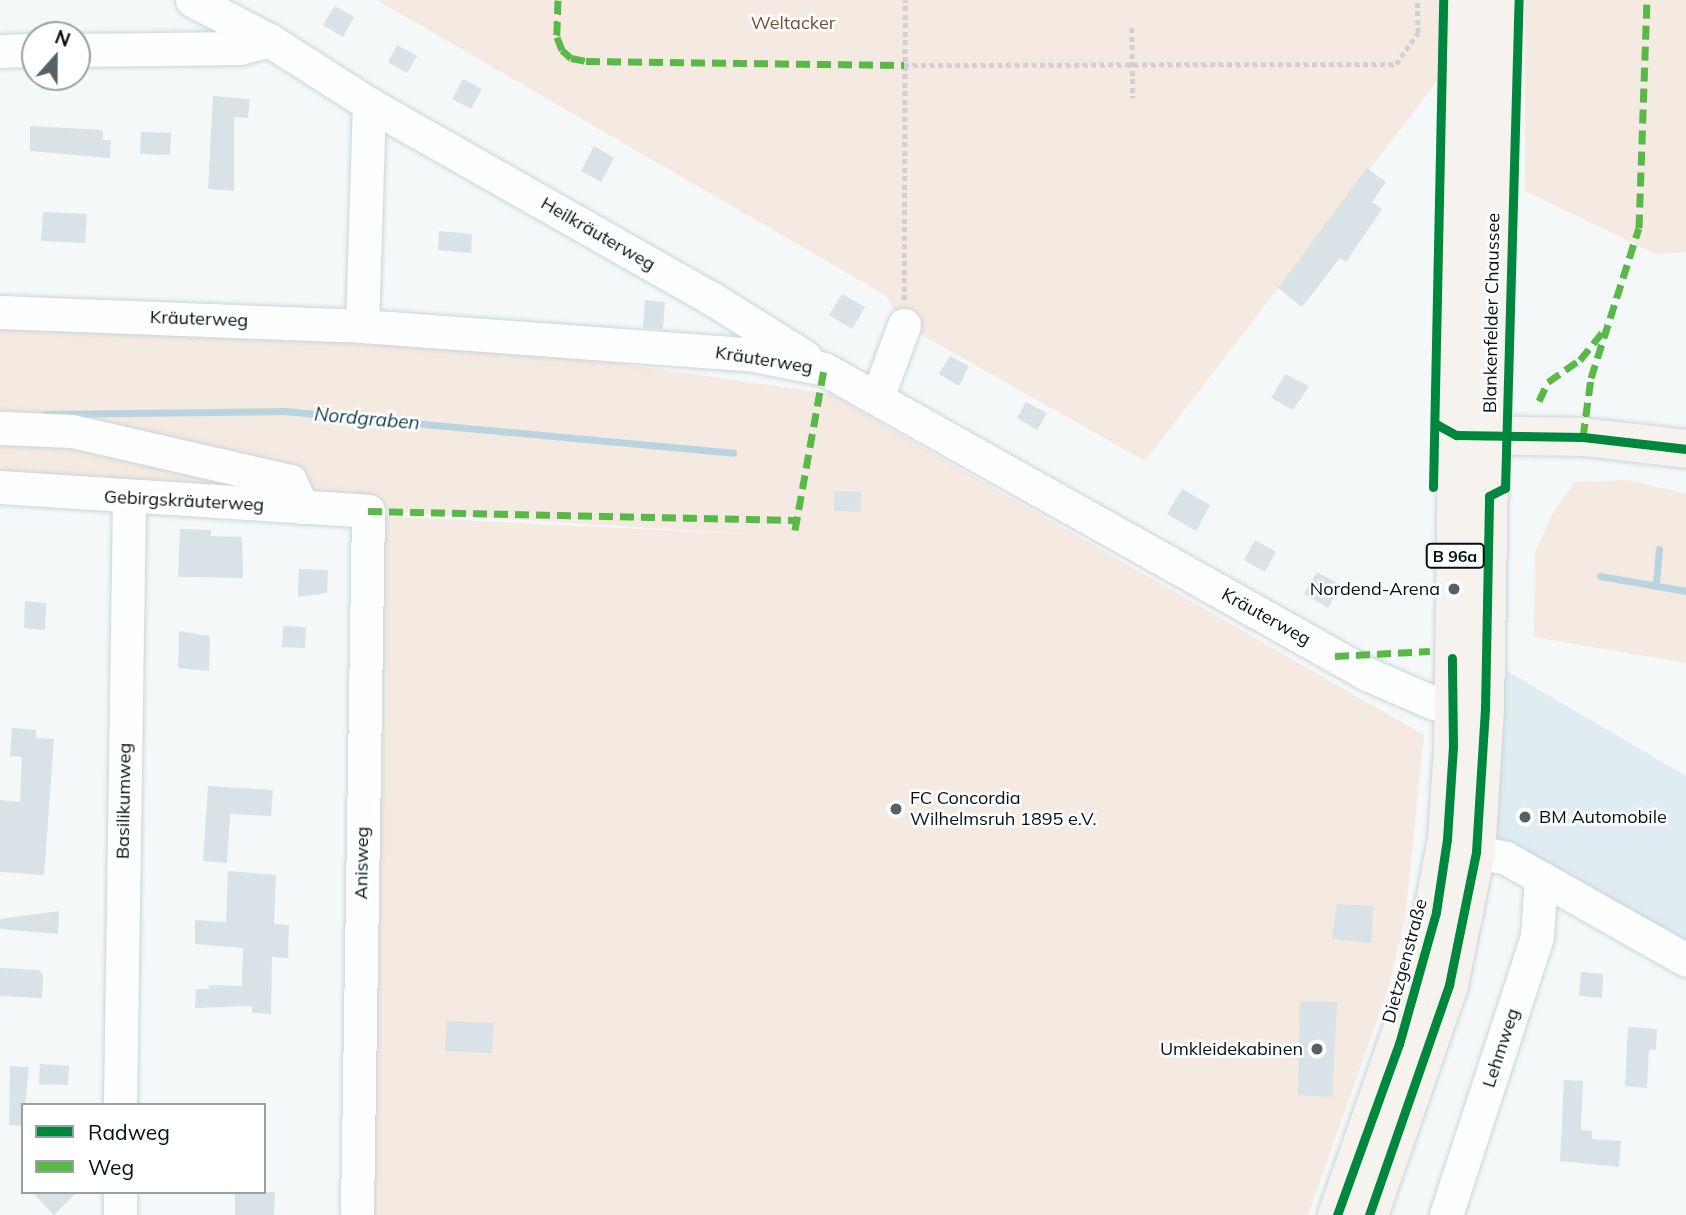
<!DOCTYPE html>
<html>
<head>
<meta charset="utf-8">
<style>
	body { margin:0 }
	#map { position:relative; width:1686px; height:1215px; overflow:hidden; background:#f4f8f9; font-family:Mulish,sans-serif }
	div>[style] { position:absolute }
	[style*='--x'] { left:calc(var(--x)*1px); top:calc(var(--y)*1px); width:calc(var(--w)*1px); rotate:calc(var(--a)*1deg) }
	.built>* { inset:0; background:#dfecf1 }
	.green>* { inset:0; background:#f4eae1 }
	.stream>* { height:7px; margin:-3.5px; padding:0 3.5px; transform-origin:3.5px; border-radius:3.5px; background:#bad4df }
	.building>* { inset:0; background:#d9e2e6 }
	.path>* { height:4.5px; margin-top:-2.25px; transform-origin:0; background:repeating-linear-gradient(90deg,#cfd0d1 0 5px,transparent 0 8.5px) }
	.roads { filter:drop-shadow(0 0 2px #cbd5d8) drop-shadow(0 0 2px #cbd5d8) }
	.minor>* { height:33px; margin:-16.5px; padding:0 16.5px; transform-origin:16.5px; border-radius:16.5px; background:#fdfefe }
	.major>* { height:38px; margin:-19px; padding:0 19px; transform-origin:19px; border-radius:19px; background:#f6f2ee }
	.quiet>* { height:7px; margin-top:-3.5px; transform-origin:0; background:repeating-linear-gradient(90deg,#58b947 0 14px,transparent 0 21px) }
	.cycleway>* { height:9px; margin:-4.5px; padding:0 4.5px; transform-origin:4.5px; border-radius:4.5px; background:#00873e }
	.dots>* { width:19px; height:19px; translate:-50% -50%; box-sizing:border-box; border:4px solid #fff; border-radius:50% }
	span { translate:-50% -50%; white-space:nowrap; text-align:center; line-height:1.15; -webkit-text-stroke:5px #fff; paint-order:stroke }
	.shield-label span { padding:2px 5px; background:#fff; border:2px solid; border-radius:5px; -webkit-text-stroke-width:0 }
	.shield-label { font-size:16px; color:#031016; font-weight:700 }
	.park-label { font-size:18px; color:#744d28 }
	.street-label { font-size:18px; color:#031016 }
	.poi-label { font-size:18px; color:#031016 }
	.right { translate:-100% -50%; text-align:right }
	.left { translate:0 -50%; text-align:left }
	.water-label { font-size:19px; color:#0e3f52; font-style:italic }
	.legend { position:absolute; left:21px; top:1103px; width:245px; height:91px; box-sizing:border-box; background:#fff; border:2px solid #9a9fa2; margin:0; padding:9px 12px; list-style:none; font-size:21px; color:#031016 }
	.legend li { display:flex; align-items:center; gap:14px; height:35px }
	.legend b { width:35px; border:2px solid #9a9fa2 }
	.north { position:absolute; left:21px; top:21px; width:70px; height:70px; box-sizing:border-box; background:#fff; border:2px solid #9a9fa2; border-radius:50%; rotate:21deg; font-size:19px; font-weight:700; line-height:28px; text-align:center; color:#031016 }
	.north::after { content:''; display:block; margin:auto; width:24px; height:32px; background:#576165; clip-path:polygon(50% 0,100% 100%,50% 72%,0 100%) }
</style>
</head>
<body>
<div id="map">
	<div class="built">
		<i style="clip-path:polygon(1495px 664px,1686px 776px,1686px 950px,1486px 844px)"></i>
	</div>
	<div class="green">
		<i style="clip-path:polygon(377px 0,1439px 0,1439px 79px,1145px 461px,904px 325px,885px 295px)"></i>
		<i style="clip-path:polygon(1525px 0,1686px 0,1686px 252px,1656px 254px,1525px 191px)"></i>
		<i style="clip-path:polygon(0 326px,362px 326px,830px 394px,1424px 735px,1405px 920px,1387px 992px,1308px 1215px,369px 1215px,378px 516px,763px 535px,0 487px)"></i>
		<i style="clip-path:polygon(1629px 480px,1686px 494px,1686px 663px,1534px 637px,1535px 553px,1552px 514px,1575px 482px)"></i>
	</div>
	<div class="stream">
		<i style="--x:46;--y:414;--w:238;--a:-0.7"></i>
		<i style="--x:284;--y:411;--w:451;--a:5.3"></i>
		<i style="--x:1600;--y:576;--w:87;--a:9.9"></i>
		<i style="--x:1656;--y:583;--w:34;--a:-85"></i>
	</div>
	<div class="building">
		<i style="clip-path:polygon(335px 6px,354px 17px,343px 37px,323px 25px)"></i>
		<i style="clip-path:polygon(397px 45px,417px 56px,407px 73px,388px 62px)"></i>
		<i style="clip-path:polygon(463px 79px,482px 89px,471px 109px,452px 99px)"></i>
		<i style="clip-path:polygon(213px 96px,250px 99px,248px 118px,234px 117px,234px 191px,208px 189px)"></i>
		<i style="clip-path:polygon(30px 126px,103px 130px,103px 140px,111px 140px,110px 158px,30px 151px)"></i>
		<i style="clip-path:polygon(141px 132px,171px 133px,170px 155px,140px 154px)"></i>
		<i style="clip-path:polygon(594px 146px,614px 158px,601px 182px,581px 171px)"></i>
		<i style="clip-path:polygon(1367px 168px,1386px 182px,1372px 202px,1382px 209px,1346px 262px,1340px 258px,1302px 307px,1278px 288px)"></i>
		<i style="clip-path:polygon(43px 212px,87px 214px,85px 243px,41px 241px)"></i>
		<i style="clip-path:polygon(439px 231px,472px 234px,471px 253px,438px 250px)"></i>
		<i style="clip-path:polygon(842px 294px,865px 307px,852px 329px,829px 315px)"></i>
		<i style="clip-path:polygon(645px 300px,665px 302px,663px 329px,643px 328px)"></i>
		<i style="clip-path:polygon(950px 356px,969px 366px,959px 386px,939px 374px)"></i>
		<i style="clip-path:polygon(1285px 374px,1309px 386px,1293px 410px,1271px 398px)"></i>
		<i style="clip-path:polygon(1026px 402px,1047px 413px,1037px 430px,1017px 418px)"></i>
		<i style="clip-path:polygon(1182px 489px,1210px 505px,1196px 531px,1167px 514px)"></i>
		<i style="clip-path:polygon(834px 491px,861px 492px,861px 512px,834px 511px)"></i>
		<i style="clip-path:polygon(180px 529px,211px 530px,211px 536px,242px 537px,243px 578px,178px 577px)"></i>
		<i style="clip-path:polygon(1255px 540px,1276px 552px,1265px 572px,1244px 560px)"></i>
		<i style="clip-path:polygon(299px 569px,328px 570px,327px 593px,298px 597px)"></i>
		<i style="clip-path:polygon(1317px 572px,1341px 585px,1328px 608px,1304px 594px)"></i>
		<i style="clip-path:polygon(25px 601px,46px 603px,45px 630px,24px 628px)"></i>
		<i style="clip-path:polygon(283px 626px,306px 627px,305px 648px,282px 647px)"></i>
		<i style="clip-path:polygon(179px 631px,210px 636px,209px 671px,178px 668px)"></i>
		<i style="clip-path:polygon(12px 728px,36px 730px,36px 738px,54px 739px,44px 875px,0 872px,0 800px,20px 802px,22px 757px,10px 756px)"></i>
		<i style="clip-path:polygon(208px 786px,273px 790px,271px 816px,230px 814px,227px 863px,203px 861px)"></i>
		<i style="clip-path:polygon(228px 871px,276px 875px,274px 924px,289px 925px,288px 958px,272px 957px,271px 1014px,252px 1013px,252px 1006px,195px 1008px,196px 989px,209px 989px,209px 985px,242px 986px,243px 948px,195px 944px,195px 920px,226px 922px)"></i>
		<i style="clip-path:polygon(1337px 904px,1374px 906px,1371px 943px,1332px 939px)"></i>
		<i style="clip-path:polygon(59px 911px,58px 934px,0 929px,0 919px)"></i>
		<i style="clip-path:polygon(0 968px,39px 970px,43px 974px,42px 998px,0 996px)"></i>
		<i style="clip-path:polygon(1581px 972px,1603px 974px,1602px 998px,1579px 996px)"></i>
		<i style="clip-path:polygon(1300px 1001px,1337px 1002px,1332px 1097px,1298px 1095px)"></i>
		<i style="clip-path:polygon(447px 1021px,494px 1023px,492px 1053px,445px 1051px)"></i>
		<i style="clip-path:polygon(1628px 1027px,1657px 1029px,1656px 1050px,1649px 1050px,1647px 1088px,1625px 1086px)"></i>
		<i style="clip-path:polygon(40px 1064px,69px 1066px,68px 1085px,39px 1084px)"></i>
		<i style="clip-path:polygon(10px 1066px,29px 1067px,23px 1126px,9px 1125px)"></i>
		<i style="clip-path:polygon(1564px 1080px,1583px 1081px,1581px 1130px,1592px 1131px,1592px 1139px,1621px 1141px,1619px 1167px,1560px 1161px)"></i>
		<i style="clip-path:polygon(32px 1192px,77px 1192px,54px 1215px)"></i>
		<i style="clip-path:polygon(235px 1192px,275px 1192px,274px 1215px,235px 1215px)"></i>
	</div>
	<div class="path">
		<i style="--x:1132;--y:28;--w:70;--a:89.2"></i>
		<i style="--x:904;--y:65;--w:492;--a:-0.1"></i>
		<i style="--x:1396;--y:64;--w:38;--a:-55"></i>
		<i style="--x:1418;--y:33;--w:33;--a:-92"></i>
		<i style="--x:904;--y:300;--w:300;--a:-89.8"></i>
	</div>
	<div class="roads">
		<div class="minor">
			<i style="--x:192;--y:0;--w:87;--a:27.5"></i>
			<i style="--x:269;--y:40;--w:119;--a:32.6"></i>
			<i style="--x:369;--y:104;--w:393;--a:29.6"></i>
			<i style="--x:711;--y:298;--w:111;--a:32.1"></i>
			<i style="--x:77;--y:50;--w:163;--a:-0.7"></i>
			<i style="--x:240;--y:48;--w:30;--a:-15"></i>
			<i style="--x:0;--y:51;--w:35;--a:-2"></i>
			<i style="--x:0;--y:312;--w:362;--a:2.2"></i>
			<i style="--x:362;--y:326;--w:393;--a:4.2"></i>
			<i style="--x:754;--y:355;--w:71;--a:11.3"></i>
			<i style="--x:824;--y:369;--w:623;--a:29.32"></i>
			<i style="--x:1367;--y:674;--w:73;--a:23.4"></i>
			<i style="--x:1434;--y:703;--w:46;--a:7.4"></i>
			<i style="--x:362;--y:326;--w:222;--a:-88.2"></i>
			<i style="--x:877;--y:398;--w:78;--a:-69.7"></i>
			<i style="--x:2;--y:428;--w:70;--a:2.5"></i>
			<i style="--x:72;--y:431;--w:224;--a:12.9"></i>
			<i style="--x:290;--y:481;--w:29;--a:65"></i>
			<i style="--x:0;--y:487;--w:369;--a:3.7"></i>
			<i style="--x:368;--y:511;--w:704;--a:90.9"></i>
			<i style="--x:1476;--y:852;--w:31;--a:11"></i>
			<i style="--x:1506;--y:858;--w:207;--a:29.5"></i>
			<i style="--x:120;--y:1105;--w:607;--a:-89.15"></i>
			<i style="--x:120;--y:1215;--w:23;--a:-90"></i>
			<i style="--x:1446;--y:1215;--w:293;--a:-71.9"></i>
			<i style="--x:1537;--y:936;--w:58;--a:-86.1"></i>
		</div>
		<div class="major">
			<i style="--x:1465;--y:435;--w:118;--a:1"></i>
			<i style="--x:1583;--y:437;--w:104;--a:6.6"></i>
			<i style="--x:1337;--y:1215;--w:251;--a:-70.7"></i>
			<i style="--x:1420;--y:978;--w:142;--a:-79"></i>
			<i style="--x:1447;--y:839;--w:93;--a:-86.3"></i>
			<i style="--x:1453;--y:746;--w:746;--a:-89.23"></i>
			<i style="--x:1369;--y:1215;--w:244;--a:-70.8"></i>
			<i style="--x:1449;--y:985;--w:136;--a:-78.5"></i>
			<i style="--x:1476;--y:852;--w:143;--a:-86.4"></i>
			<i style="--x:1485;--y:709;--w:709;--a:-89.03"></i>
		</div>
	</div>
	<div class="quiet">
		<i style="--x:558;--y:0;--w:37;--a:92"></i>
		<i style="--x:557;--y:37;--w:14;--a:69"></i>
		<i style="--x:562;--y:50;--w:12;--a:42"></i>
		<i style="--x:571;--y:58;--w:15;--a:11"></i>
		<i style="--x:586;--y:61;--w:318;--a:0.7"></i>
		<i style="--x:1539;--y:401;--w:21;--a:-65"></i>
		<i style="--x:1548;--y:382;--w:39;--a:-35"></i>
		<i style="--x:1580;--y:360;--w:40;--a:-51"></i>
		<i style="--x:1583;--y:437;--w:60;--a:-82.3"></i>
		<i style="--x:1591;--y:378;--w:157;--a:-72.3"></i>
		<i style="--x:1639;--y:228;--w:228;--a:-88"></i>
		<i style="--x:368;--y:511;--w:428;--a:1.2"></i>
		<i style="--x:795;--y:530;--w:164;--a:-79.8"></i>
		<i style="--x:1335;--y:656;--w:95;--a:-3"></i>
	</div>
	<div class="cycleway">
		<i style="--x:1436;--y:424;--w:23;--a:29"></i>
		<i style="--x:1456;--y:435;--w:127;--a:0.9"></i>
		<i style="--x:1583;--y:437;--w:104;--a:6.6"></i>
		<i style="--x:1433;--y:487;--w:487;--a:-88.8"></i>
		<i style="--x:1337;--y:1215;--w:182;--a:-70.1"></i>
		<i style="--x:1399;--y:1044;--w:137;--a:-74.3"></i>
		<i style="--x:1436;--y:912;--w:74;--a:-81.4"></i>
		<i style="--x:1447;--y:839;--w:93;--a:-86.3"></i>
		<i style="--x:1453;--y:746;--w:88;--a:-90.7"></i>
		<i style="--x:1369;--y:1215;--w:244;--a:-70.8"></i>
		<i style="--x:1449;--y:985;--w:136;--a:-78.5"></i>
		<i style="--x:1476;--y:852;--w:143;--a:-86.4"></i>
		<i style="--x:1485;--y:709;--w:213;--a:-88.9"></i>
		<i style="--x:1489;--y:496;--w:18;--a:-27"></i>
		<i style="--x:1505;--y:488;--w:488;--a:-88.4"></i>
	</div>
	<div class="dots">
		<i style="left:1454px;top:589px;background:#576165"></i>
		<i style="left:896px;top:809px;background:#576165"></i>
		<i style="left:1525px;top:817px;background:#576165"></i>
		<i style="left:1317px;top:1049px;background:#576165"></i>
	</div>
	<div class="shield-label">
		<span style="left:1455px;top:556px">B 96a</span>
	</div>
	<div class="park-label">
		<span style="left:793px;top:23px">Weltacker</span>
	</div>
	<div class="street-label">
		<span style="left:598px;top:234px;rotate:30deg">Heilkräuterweg</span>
		<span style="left:1492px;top:313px;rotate:-89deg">Blankenfelder Chaussee</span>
		<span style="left:199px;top:319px;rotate:2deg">Kräuterweg</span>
		<span style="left:764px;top:360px;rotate:9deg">Kräuterweg</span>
		<span style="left:184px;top:501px;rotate:3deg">Gebirgskräuterweg</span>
		<span style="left:1266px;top:617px;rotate:29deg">Kräuterweg</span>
		<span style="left:124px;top:801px;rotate:-89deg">Basilikumweg</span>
		<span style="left:362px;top:863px;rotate:-89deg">Anisweg</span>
		<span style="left:1405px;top:961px;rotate:-75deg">Dietzgenstraße</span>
		<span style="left:1501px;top:1048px;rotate:-72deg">Lehmweg</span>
	</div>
	<div class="poi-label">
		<span class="right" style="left:1440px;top:589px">Nordend-Arena</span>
		<span class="left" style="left:910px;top:809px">FC Concordia<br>Wilhelmsruh 1895 e.V.</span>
		<span class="left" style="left:1539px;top:817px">BM Automobile</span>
		<span class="right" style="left:1303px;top:1049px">Umkleidekabinen</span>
	</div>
	<div class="water-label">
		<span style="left:367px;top:419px;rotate:5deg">Nordgraben</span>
	</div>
	<ul class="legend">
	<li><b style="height:9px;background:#00873e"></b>Radweg</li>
	<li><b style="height:9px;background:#58b947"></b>Weg</li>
	</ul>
	<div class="north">N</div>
</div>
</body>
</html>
